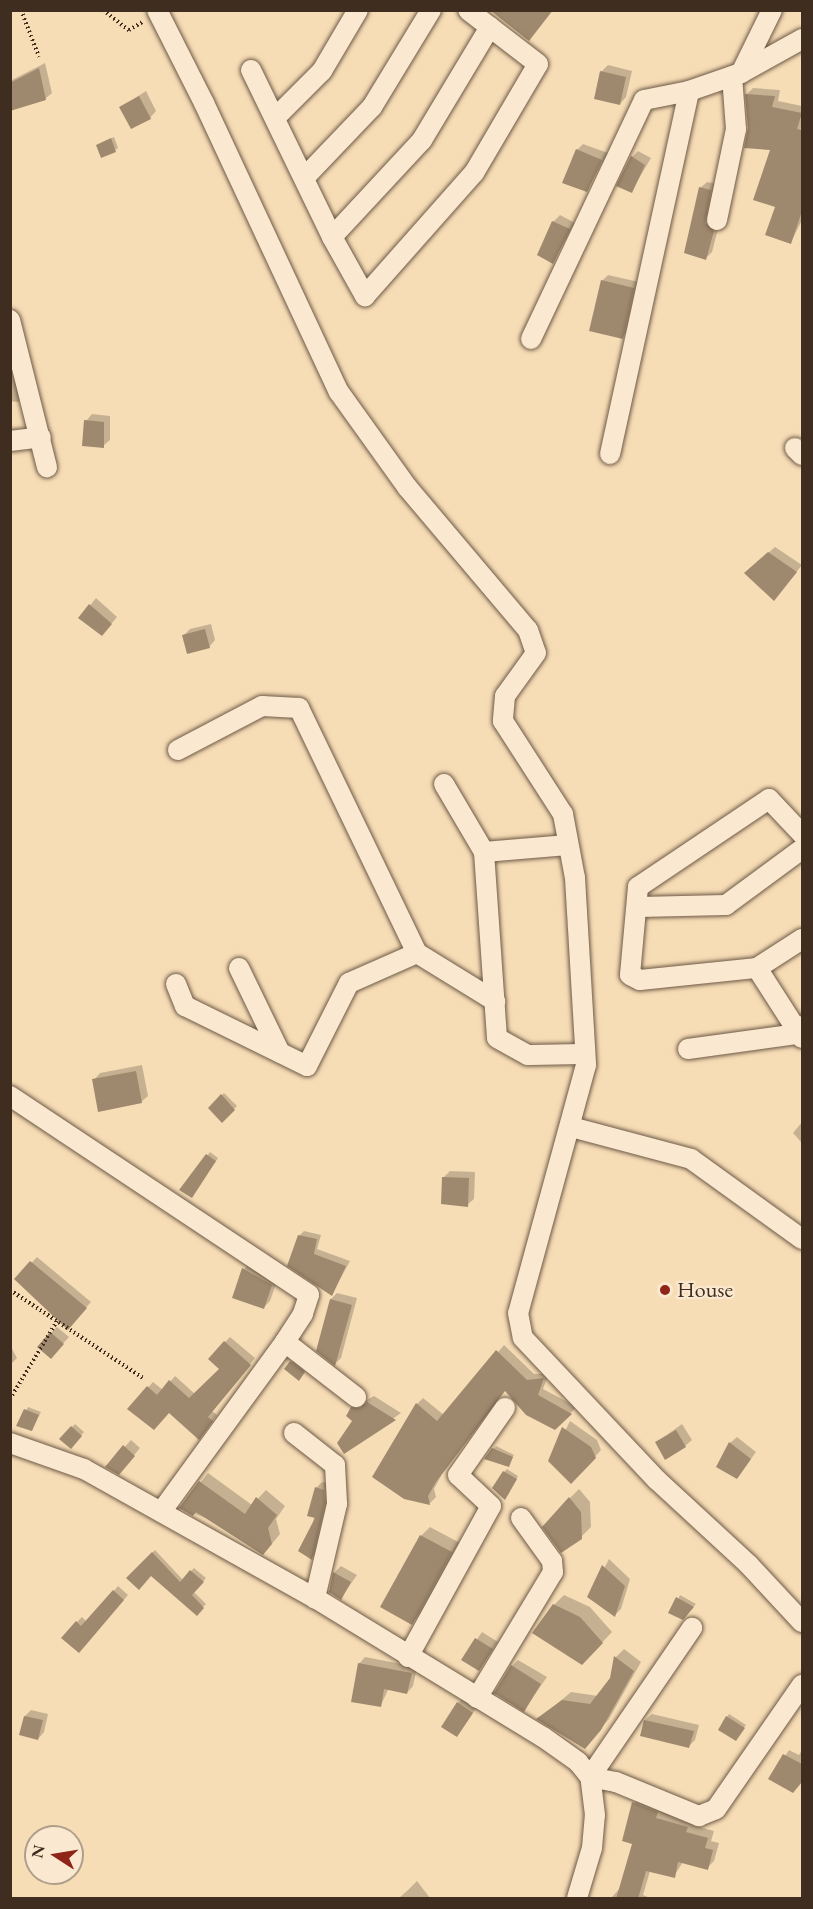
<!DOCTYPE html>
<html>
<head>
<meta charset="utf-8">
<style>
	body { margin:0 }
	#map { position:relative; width:813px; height:1909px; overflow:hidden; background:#f7ddb6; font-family:"EB Garamond",serif }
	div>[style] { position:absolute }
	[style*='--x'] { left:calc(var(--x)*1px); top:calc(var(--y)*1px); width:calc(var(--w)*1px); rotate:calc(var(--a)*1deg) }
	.shadow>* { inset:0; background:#0003 }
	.building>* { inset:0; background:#9f896e }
	.path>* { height:4px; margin-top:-2px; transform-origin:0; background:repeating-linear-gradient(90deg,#3f2d20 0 1.5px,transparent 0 4.5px) }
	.roads { filter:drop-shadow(0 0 2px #6d5946) drop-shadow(0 0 2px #6d5946) }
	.minor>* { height:20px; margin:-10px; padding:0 10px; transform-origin:10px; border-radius:10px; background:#fae9d0 }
	.dots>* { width:16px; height:16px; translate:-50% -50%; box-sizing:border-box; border:3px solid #fae9d0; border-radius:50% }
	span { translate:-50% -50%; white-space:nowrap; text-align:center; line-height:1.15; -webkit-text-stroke:4.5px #fae9d0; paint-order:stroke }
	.poi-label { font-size:22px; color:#3f2d20 }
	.left { translate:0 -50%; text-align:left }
	.frame { position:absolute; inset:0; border:12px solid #3f2d20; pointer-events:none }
	.north { position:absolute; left:24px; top:1825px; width:60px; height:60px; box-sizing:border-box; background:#fae9d0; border:2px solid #af9e8a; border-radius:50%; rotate:282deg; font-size:16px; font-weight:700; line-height:24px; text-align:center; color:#3f2d20 }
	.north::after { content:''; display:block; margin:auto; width:21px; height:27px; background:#8f2418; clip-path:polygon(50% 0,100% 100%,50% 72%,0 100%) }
</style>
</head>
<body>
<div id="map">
	<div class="shadow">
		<i style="clip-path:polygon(45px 63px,52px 93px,45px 99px,10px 109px,10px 81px)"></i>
		<i style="clip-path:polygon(608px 65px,632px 71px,626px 97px,620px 104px,601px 72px)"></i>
		<i style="clip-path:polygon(753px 88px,780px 90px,778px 101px,802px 106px,802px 124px,793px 159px,802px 162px,802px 220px,791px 242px,776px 206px,772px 149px,749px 129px,747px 94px)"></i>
		<i style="clip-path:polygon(146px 91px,156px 111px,150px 118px,121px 107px)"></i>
		<i style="clip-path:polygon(114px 137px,118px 148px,115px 150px,97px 145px)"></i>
		<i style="clip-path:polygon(583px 144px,608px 153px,587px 190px,577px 150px)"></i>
		<i style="clip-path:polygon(638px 151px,651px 158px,631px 192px,632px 157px)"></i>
		<i style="clip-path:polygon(707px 182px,717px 184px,719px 225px,712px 252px,706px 258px,700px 188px)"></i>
		<i style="clip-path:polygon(560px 215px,575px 223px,553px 262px,553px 222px)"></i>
		<i style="clip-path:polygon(608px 275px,639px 282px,629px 331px,622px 337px,602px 281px)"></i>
		<i style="clip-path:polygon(17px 368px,24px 396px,18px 402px,10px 401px,10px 371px)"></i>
		<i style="clip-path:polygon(92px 414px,110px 416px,110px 440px,103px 446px,86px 421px)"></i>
		<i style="clip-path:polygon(775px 547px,802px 565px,780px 592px,752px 567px)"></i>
		<i style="clip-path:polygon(96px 598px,117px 617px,108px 628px,80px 618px)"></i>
		<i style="clip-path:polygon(211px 624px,215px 640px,209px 647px,183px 636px,190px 629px)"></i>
		<i style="clip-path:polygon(142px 1065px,148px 1096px,141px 1102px,94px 1080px,100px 1073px)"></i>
		<i style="clip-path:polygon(224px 1093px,237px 1106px,222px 1121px,210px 1108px)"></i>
		<i style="clip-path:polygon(802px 1122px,802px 1143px,793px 1133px)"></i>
		<i style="clip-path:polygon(210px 1152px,218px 1158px,194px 1193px,182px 1189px)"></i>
		<i style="clip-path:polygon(450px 1171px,475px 1172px,474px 1199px,467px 1205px,443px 1178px)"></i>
		<i style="clip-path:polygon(304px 1231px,321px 1235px,317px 1249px,350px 1261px,332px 1294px,299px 1236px)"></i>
		<i style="clip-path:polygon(37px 1257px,91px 1302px,73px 1322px,16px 1279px)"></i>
		<i style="clip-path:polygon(250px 1263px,278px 1278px,270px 1301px,264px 1307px,244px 1269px)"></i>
		<i style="clip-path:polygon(337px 1293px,357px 1298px,341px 1358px,335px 1364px,331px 1299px)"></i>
		<i style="clip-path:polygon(57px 1327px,69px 1337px,57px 1350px,51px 1333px)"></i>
		<i style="clip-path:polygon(230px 1337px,255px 1358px,212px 1411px,217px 1415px,204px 1433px,169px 1412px,129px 1409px,153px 1382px,163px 1390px,175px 1376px,195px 1394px,221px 1369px,225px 1342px)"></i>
		<i style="clip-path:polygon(10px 1345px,17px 1358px,10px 1365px)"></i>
		<i style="clip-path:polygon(504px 1345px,534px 1374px,549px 1373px,543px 1389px,577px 1407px,554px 1428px,506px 1389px,442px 1474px,434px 1489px,436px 1497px,430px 1503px,404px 1498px,417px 1404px,423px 1398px,444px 1415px)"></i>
		<i style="clip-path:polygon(294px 1359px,306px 1369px,301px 1376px,291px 1362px)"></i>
		<i style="clip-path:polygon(374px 1396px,401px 1413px,345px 1452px,354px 1421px,352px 1408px)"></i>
		<i style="clip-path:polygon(28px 1407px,41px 1412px,31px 1431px,18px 1425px)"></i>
		<i style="clip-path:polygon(570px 1421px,597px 1440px,601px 1450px,578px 1476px,550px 1461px)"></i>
		<i style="clip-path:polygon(75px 1424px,84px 1432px,71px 1447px,61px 1439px)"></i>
		<i style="clip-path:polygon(682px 1424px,692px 1440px,685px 1446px,657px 1442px)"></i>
		<i style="clip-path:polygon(737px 1437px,756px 1452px,737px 1478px,730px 1443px)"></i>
		<i style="clip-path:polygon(131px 1440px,140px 1448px,125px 1466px,107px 1466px)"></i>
		<i style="clip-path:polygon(496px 1446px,514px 1455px,508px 1465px,493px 1449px)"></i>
		<i style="clip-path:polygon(507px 1469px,518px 1476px,508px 1495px,504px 1472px)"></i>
		<i style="clip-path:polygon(208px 1473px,252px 1505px,266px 1490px,285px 1506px,276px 1519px,280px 1534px,271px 1545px,181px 1508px)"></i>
		<i style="clip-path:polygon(322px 1482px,330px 1484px,331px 1496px,318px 1552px,311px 1558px,316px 1488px)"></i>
		<i style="clip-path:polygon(579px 1489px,590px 1502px,591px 1527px,581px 1537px,570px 1498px)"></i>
		<i style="clip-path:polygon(430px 1527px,460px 1543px,420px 1614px,412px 1623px,421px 1536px)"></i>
		<i style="clip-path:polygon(155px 1550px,183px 1580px,194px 1568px,206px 1578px,194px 1592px,206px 1604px,197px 1613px,152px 1574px,128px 1578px)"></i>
		<i style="clip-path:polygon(609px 1559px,630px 1579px,621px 1609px,615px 1615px,589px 1597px)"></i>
		<i style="clip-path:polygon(341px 1566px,357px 1575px,341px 1598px,330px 1592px,335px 1572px)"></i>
		<i style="clip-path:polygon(118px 1586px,128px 1595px,84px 1647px,77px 1622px,82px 1617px,87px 1622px)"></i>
		<i style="clip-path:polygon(564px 1595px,590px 1607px,612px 1632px,582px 1664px,554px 1605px)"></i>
		<i style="clip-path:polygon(680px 1595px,696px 1604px,683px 1618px,672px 1613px)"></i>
		<i style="clip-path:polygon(482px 1632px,498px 1642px,479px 1669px,463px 1660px)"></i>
		<i style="clip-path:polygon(624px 1649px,641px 1662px,609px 1719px,593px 1738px,539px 1719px,571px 1692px,598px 1696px,612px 1678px,616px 1657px)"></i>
		<i style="clip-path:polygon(365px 1657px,417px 1667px,413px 1686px,407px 1693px,389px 1688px,381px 1705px,359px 1664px)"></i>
		<i style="clip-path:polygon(518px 1660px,547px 1677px,524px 1710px,512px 1666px)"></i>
		<i style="clip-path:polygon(464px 1697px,478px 1706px,457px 1735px,458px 1703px)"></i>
		<i style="clip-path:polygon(31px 1710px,48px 1714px,44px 1732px,38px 1739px,25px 1716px)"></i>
		<i style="clip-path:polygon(652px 1714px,699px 1725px,695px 1740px,688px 1747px,645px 1720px)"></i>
		<i style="clip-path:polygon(729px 1714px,746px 1725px,738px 1736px,727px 1717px)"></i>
		<i style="clip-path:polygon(789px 1750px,799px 1755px,802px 1750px,802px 1779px,798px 1786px,770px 1779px)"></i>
		<i style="clip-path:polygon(640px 1796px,694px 1820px,692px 1825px,714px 1831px,711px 1841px,719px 1843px,714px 1861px,707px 1868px,683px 1862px,674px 1876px,650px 1871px,643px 1895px,650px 1898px,611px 1898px,621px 1887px,634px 1843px,624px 1840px,634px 1803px)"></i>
		<i style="clip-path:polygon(417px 1881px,430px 1898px,399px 1898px,408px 1890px)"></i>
	</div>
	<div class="building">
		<i style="clip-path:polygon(490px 10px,553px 10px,529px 41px)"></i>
		<i style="clip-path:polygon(39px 68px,46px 100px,10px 111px,10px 83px)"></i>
		<i style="clip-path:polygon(600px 71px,626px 77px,620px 105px,594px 99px)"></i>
		<i style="clip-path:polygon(745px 94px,775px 96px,772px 107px,802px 113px,797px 129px,802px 130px,802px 211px,791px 244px,765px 235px,775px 207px,753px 200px,770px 150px,744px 148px,748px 128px)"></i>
		<i style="clip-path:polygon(139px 96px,151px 119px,131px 129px,119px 107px)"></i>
		<i style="clip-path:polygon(111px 138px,116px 152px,101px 158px,96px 145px)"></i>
		<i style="clip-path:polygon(576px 149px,602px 160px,587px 192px,562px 183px)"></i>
		<i style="clip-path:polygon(631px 156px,645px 165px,632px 193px,616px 186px)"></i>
		<i style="clip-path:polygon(699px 187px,711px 190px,705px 223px,714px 231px,706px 260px,684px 253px)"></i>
		<i style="clip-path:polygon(552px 221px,570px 229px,553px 264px,537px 255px)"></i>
		<i style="clip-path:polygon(601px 280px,634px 288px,623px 339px,589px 331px)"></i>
		<i style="clip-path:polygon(84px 420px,104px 422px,104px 448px,82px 446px)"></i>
		<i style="clip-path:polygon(768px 552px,797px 572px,774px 601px,744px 573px)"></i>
		<i style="clip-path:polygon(89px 604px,112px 624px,102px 636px,78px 618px)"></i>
		<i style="clip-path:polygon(205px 629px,210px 648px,187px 654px,182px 635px)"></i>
		<i style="clip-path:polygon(136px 1071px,142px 1103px,98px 1112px,92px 1079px)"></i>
		<i style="clip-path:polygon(221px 1094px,235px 1110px,222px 1123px,208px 1108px)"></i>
		<i style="clip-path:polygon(206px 1154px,216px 1161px,192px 1198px,179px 1190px)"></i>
		<i style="clip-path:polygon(442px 1177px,469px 1178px,468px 1207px,441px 1204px)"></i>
		<i style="clip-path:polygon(298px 1235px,317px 1239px,314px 1254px,346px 1266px,332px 1296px,287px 1266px)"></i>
		<i style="clip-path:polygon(30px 1261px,87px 1308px,68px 1330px,14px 1279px)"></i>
		<i style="clip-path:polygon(242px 1268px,272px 1285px,264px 1309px,232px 1298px)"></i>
		<i style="clip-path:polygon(330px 1299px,352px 1305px,335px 1366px,316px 1351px)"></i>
		<i style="clip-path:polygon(50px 1332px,64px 1344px,51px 1359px,37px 1347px)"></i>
		<i style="clip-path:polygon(224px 1341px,251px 1365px,208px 1417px,213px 1421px,199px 1440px,169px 1413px,154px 1430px,127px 1409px,147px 1386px,157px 1395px,169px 1380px,189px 1398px,219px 1369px,208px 1359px)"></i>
		<i style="clip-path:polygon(496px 1350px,527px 1380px,544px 1378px,538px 1395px,572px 1414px,555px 1430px,526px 1415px,505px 1391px,436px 1482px,428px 1496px,430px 1505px,404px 1499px,372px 1477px,416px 1403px,437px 1421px)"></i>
		<i style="clip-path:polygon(290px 1361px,305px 1372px,299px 1381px,284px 1369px)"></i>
		<i style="clip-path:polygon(367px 1402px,396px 1420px,344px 1454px,337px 1443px,352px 1421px,346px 1416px,351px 1407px,360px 1408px)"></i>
		<i style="clip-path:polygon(24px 1409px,39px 1415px,32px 1431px,16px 1426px)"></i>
		<i style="clip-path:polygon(71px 1426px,82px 1436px,71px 1449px,59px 1439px)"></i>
		<i style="clip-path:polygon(562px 1427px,591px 1447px,596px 1458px,571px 1484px,548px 1461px)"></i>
		<i style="clip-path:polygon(676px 1430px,686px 1447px,665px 1460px,655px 1442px)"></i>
		<i style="clip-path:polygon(729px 1442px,751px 1459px,737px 1479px,716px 1467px)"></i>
		<i style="clip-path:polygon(123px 1445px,135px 1456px,119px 1475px,105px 1467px)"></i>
		<i style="clip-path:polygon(492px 1448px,513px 1457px,509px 1467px,484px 1459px)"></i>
		<i style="clip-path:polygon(503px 1471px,517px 1479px,505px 1500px,492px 1488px)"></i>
		<i style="clip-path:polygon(199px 1481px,245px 1514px,256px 1497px,277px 1515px,268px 1528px,272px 1544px,263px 1555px,196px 1512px,193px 1516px,179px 1508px)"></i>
		<i style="clip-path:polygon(315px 1487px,324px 1490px,325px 1503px,312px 1560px,298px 1551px,315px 1518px,307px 1516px)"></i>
		<i style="clip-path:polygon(569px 1497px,581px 1512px,582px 1539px,561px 1553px,542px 1527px)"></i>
		<i style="clip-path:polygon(420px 1535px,452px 1552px,412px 1625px,380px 1607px)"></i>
		<i style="clip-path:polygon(152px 1552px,180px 1582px,190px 1570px,204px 1582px,192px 1595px,204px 1608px,197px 1616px,151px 1576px,139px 1590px,126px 1578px)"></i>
		<i style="clip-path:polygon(602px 1565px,625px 1586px,615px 1617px,587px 1597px)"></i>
		<i style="clip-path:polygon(333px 1572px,351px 1582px,341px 1600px,329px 1592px)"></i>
		<i style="clip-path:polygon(113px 1590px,124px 1600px,79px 1653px,61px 1638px,76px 1621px,81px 1626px)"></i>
		<i style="clip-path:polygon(676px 1597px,694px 1607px,683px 1620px,668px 1613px)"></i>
		<i style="clip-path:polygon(553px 1604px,580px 1617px,603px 1643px,582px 1665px,532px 1633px)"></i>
		<i style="clip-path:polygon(475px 1638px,493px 1649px,479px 1671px,461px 1660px)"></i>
		<i style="clip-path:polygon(614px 1656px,634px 1671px,601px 1730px,585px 1749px,536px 1719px,562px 1700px,590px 1704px,610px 1678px)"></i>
		<i style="clip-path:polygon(358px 1663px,412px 1673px,407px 1694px,384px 1689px,381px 1707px,351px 1702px)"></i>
		<i style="clip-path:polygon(511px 1665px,541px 1684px,524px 1712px,494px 1693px)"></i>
		<i style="clip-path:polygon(457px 1702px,473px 1713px,457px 1737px,441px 1727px)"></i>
		<i style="clip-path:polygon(24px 1716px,43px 1720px,38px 1740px,19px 1735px)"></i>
		<i style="clip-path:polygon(726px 1716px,745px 1728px,736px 1741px,718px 1730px)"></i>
		<i style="clip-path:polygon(644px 1720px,694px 1731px,689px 1748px,640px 1736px)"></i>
		<i style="clip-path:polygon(783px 1754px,802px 1764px,802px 1782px,793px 1793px,768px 1779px)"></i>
		<i style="clip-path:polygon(632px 1802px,658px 1812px,656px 1818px,688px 1827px,686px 1832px,708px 1838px,705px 1848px,713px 1850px,708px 1870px,678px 1862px,675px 1878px,646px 1871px,638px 1899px,616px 1899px,632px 1844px,622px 1841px)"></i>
	</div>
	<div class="path">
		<i style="--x:21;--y:10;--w:50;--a:69"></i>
		<i style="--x:103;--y:10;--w:33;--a:38"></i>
		<i style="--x:129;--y:30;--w:17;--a:-31"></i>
		<i style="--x:10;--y:1290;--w:159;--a:33.5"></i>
		<i style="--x:10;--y:1399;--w:91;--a:-58.9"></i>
	</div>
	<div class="roads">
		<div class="minor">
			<i style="--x:157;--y:10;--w:104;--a:63.2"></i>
			<i style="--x:204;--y:103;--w:319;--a:65"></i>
			<i style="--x:339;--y:392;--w:117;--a:54.4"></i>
			<i style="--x:407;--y:487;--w:187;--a:49.8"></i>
			<i style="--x:528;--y:630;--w:24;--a:71"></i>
			<i style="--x:536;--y:653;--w:53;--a:125.8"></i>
			<i style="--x:505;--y:696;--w:25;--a:95"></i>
			<i style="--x:503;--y:721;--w:111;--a:57.2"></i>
			<i style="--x:563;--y:814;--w:65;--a:79.4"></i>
			<i style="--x:575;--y:878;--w:187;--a:86.6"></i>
			<i style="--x:586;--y:1065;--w:257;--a:105.3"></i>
			<i style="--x:518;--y:1313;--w:25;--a:79"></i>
			<i style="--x:523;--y:1338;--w:195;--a:46.7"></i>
			<i style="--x:657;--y:1480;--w:125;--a:42.7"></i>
			<i style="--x:749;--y:1565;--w:78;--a:47.1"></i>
			<i style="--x:251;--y:70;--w:186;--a:64.1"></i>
			<i style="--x:332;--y:237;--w:68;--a:60.8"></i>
			<i style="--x:365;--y:296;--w:164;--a:-48.5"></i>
			<i style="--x:474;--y:173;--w:126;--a:-59.6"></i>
			<i style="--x:538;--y:64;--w:88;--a:-142.4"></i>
			<i style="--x:741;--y:73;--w:70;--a:-63.8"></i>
			<i style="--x:276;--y:117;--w:65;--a:-45"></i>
			<i style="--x:322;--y:71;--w:71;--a:-59.5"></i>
			<i style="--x:305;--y:177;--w:97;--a:-46.3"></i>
			<i style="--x:372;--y:107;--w:114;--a:-58.7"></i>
			<i style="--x:717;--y:220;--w:93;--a:-78.2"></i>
			<i style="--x:736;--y:129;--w:53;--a:-94.3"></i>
			<i style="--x:332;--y:237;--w:132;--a:-47.1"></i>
			<i style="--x:422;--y:140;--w:132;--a:-59"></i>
			<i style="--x:10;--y:320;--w:152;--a:75.9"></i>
			<i style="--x:531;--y:339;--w:264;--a:-64.7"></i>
			<i style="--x:644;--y:100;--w:46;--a:-11.3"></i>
			<i style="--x:689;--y:91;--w:55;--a:-19.1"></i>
			<i style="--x:741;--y:73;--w:70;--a:-29.1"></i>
			<i style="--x:10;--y:441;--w:31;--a:-7"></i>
			<i style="--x:795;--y:448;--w:10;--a:45"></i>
			<i style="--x:610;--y:454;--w:371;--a:-77.7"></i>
			<i style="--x:178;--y:750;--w:95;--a:-27.6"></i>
			<i style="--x:262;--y:706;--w:37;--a:3"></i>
			<i style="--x:299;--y:708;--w:272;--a:64.3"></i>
			<i style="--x:417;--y:953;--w:92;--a:31.6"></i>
			<i style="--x:444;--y:784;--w:79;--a:59.5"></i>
			<i style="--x:484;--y:852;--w:186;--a:86"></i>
			<i style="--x:497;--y:1038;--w:35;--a:29"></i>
			<i style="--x:528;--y:1055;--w:57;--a:-1"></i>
			<i style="--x:802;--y:834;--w:48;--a:-133.3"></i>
			<i style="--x:769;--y:799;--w:158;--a:146.1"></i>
			<i style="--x:638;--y:887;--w:88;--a:95.2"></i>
			<i style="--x:630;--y:975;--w:11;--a:27"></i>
			<i style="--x:640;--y:980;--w:118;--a:-5.9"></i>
			<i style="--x:757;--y:968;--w:54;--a:-32.8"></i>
			<i style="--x:484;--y:852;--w:84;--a:-4.8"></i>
			<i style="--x:639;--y:907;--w:87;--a:-1.3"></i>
			<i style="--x:726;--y:905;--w:94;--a:-36.4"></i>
			<i style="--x:239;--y:968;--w:94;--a:64.2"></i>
			<i style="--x:757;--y:968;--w:83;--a:57.3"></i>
			<i style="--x:176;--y:984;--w:24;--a:68"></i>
			<i style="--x:185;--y:1006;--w:136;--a:26.2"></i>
			<i style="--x:307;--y:1066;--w:93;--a:-63.2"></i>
			<i style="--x:349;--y:983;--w:74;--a:-23.8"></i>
			<i style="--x:688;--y:1049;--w:111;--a:-7.8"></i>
			<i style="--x:798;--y:1034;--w:9;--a:-63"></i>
			<i style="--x:10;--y:1096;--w:359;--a:33.6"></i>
			<i style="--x:309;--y:1295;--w:20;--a:108"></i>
			<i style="--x:303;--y:1314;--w:33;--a:123"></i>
			<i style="--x:285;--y:1342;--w:210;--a:126.1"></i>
			<i style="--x:571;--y:1127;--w:124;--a:14.9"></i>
			<i style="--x:691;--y:1159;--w:137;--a:35.8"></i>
			<i style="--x:285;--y:1342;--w:90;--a:37.8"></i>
			<i style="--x:294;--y:1433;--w:52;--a:38"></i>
			<i style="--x:335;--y:1465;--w:39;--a:87"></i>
			<i style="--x:337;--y:1504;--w:97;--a:103.2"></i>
			<i style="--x:10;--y:1443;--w:78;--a:19.4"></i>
			<i style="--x:84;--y:1469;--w:265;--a:29.2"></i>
			<i style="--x:315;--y:1598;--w:267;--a:31.4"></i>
			<i style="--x:543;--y:1737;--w:43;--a:35.5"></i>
			<i style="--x:578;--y:1762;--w:19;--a:51"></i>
			<i style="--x:408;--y:1657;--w:172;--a:-61.2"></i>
			<i style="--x:491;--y:1506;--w:45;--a:-136.8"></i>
			<i style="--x:458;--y:1475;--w:82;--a:-55"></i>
			<i style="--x:477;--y:1698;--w:147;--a:-58.9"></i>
			<i style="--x:553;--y:1572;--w:11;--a:-95"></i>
			<i style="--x:552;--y:1561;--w:53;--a:-125.8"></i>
			<i style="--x:590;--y:1777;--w:26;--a:11"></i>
			<i style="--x:616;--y:1782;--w:90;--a:22.3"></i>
			<i style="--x:699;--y:1816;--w:18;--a:-22"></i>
			<i style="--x:716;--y:1809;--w:151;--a:-55.3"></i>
			<i style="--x:590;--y:1777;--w:181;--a:-55.6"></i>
			<i style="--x:577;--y:1898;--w:52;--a:-73.3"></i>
			<i style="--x:592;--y:1848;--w:33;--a:-85"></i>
			<i style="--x:595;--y:1815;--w:38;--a:-97"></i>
		</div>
	</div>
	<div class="dots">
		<i style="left:665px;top:1290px;background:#8f2418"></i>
	</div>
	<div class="poi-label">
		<span class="left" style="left:677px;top:1290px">House</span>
	</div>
	<div class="frame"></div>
	<div class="north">N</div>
</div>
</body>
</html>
